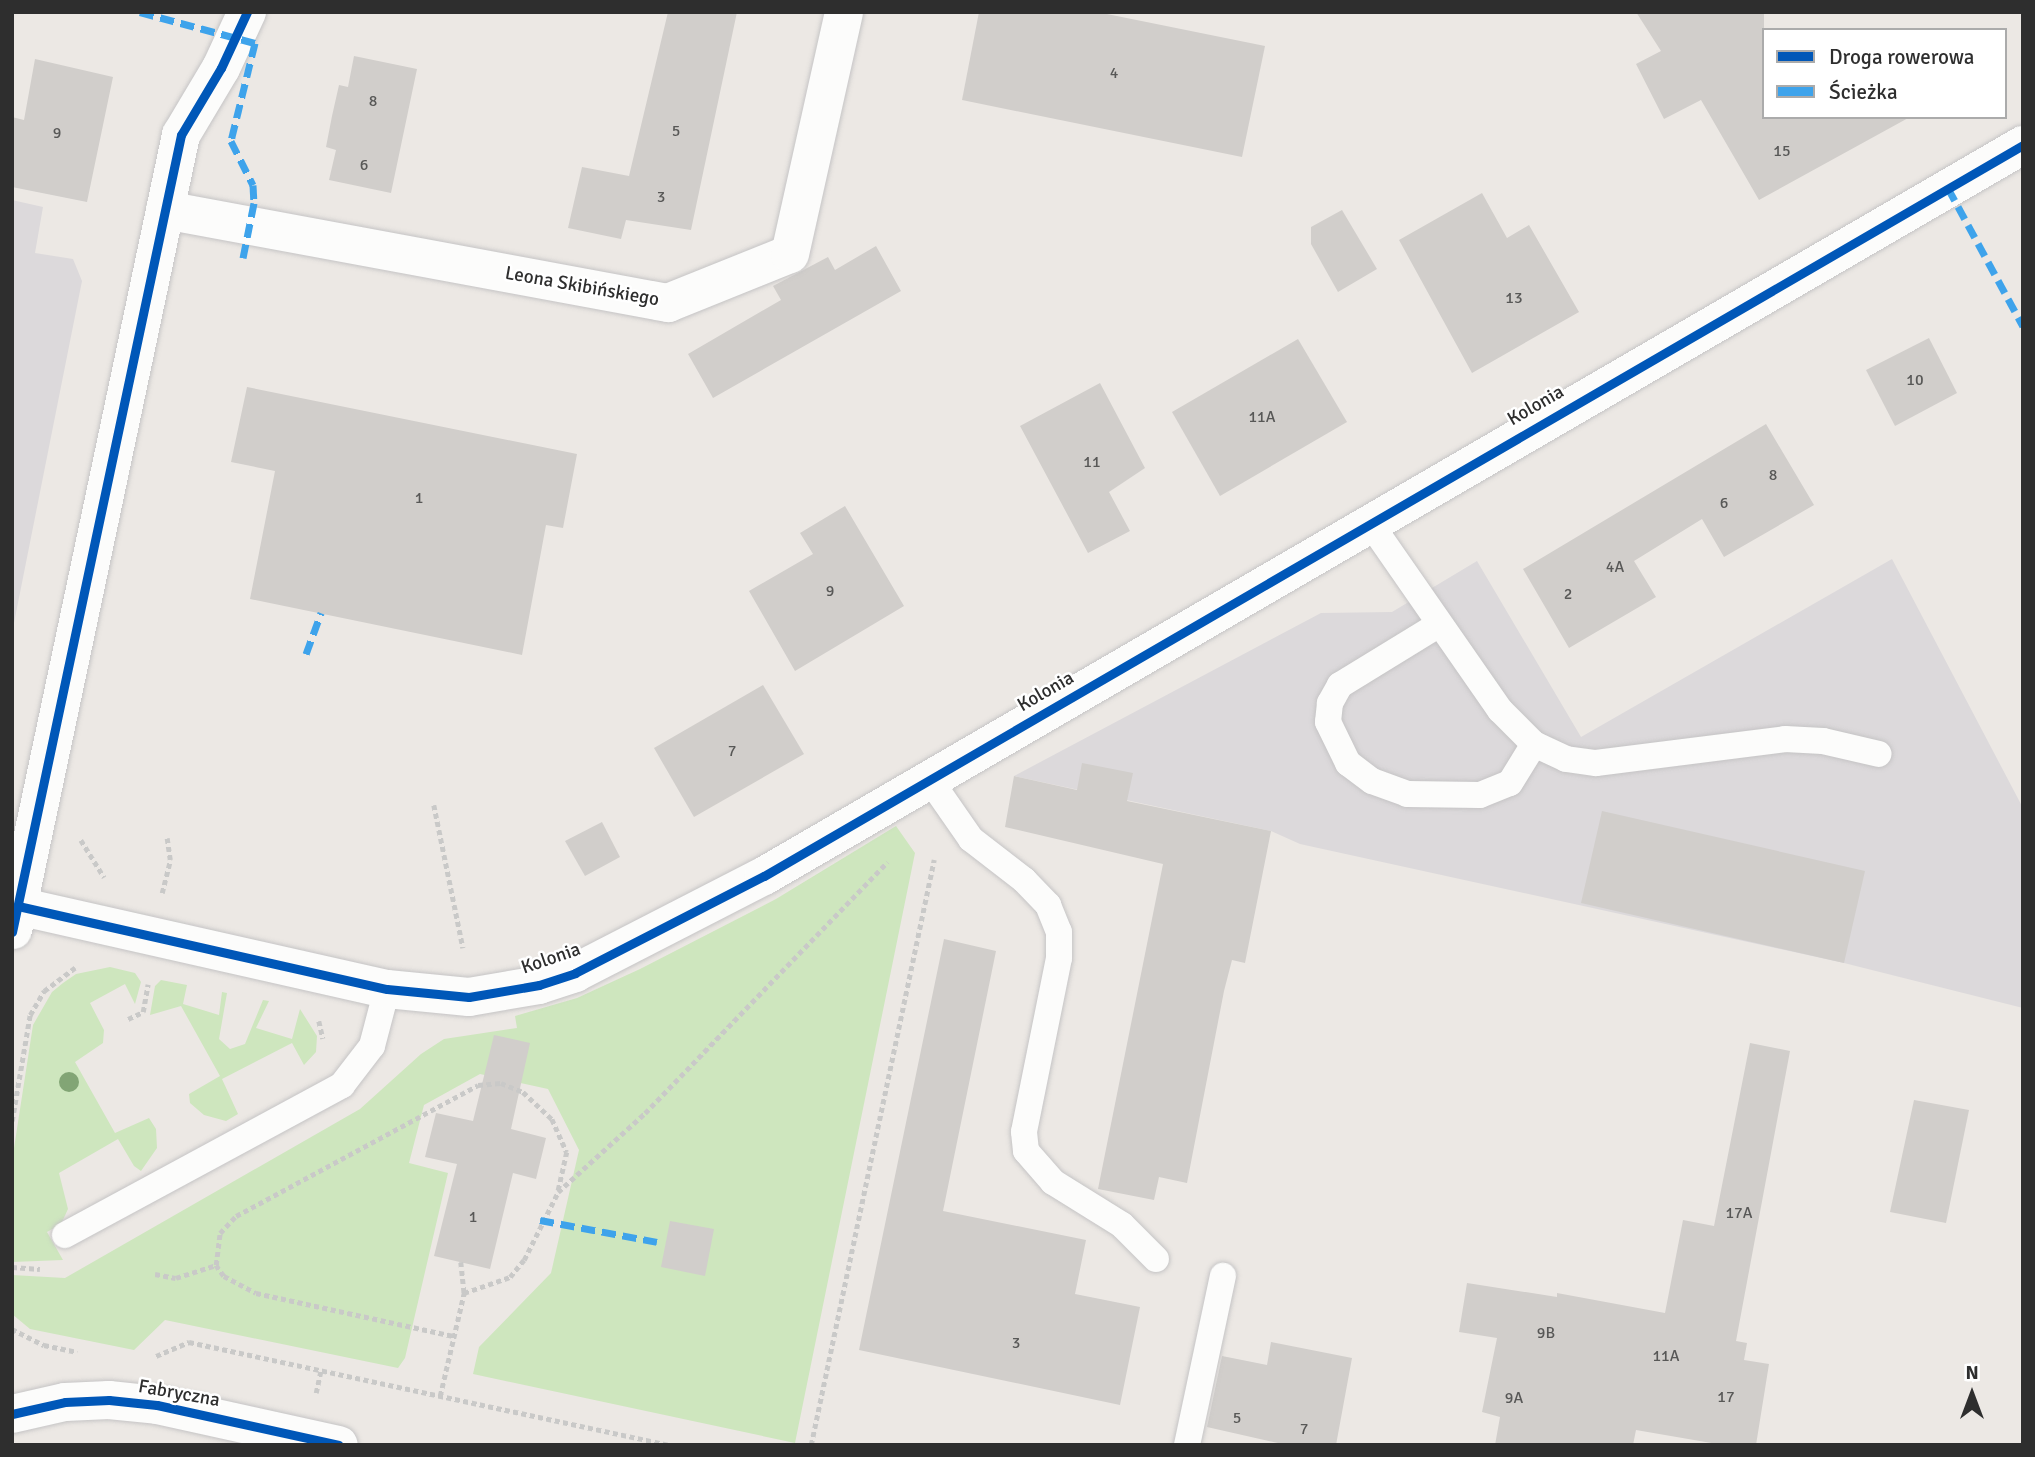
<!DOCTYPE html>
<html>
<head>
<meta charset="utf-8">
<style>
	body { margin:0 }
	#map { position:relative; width:2035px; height:1457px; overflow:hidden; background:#ece8e4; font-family:Signika,sans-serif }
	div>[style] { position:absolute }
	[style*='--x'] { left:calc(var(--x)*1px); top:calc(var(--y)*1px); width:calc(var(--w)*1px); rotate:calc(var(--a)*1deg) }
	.industrial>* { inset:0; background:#dcd9db }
	.green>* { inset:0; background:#cee6be }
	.building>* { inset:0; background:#d1cecb }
	.path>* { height:4.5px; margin-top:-2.25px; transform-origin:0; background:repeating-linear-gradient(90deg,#c9c9c8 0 5px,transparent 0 8.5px) }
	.roads { filter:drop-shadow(0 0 2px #c5c4c5) drop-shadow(0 0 2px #c5c4c5) }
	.service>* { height:26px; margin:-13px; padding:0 13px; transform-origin:13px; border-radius:13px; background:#fcfcfb }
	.minor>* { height:38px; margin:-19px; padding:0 19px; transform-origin:19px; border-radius:19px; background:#fcfcfb }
	.secondary>* { height:38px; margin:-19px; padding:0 19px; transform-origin:19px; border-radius:19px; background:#fcfcfb }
	.quiet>* { height:7px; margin-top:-3.5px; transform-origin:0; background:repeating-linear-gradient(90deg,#3ea3eb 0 14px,transparent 0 21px) }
	.cycleway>* { height:9px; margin:-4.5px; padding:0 4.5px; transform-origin:4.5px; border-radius:4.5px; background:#0057b8 }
	.trees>* { width:20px; height:20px; margin:-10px; border-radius:50%; background:#82a575 }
	span { translate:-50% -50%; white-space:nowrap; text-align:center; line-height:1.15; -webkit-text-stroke:5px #fff; paint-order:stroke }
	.number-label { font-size:16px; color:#585857 }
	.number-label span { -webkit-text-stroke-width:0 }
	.street-label { font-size:19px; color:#2e2e2e }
	.frame { position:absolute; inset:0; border:14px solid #2e2e2e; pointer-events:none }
	.legend { position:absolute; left:1762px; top:28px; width:245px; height:91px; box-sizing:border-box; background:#fff; border:2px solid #ababab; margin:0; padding:9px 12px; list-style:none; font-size:21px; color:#2e2e2e }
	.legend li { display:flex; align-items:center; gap:14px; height:35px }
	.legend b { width:35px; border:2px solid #ababab }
	.north { position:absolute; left:1937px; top:1359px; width:70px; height:70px; -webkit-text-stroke:5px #fff; paint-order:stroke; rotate:0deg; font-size:19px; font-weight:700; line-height:28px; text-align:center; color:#2e2e2e }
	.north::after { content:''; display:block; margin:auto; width:24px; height:32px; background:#2e2e2e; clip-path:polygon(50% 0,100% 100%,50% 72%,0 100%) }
</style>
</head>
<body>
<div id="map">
	<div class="industrial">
		<i style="clip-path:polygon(12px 200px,43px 207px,35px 253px,73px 259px,82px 281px,12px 633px)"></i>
		<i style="clip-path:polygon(1892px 559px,2023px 808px,2023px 1008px,1844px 963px,1300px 844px,1271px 831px,1014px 776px,1321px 613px,1392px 612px,1477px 561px,1581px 737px)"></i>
	</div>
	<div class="green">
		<i style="clip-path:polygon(896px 826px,915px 853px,795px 1443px,473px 1374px,479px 1347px,551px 1273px,579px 1150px,548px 1089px,480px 1074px,424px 1105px,409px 1163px,448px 1173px,405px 1358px,398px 1368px,165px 1320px,134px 1350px,30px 1329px,12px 1314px,12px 1275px,65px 1278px,360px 1109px,421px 1054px,444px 1039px,517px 1028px,515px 1016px,577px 998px,640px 969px,776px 899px)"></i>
		<i style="clip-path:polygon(110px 967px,135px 973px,141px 982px,135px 1004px,125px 984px,90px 1003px,104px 1030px,103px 1043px,75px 1062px,115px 1133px,149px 1118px,156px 1129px,157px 1148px,141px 1171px,134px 1166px,118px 1139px,59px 1173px,68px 1209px,61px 1224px,47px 1232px,63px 1260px,12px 1262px,12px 1161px,33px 1025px,52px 992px,63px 983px,76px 974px)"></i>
		<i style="clip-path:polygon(161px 980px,187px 985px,183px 1004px,219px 1015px,222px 992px,227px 993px,219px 1039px,230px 1049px,245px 1044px,263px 1000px,269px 1001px,256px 1028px,292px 1039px,300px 1009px,317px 1036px,316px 1052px,304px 1065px,292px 1043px,222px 1079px,238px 1114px,226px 1121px,204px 1115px,190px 1103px,189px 1094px,220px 1076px,181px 1006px,150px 1015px,155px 986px)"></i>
	</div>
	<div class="building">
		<i style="clip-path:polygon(668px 12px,737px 12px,691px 230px,626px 220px,621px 239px,568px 228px,582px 167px,629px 176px)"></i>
		<i style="clip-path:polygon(979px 12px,1097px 12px,1265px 46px,1242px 157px,962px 100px)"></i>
		<i style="clip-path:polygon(1636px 12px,1764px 12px,1764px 117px,1910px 117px,1759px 200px,1701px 100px,1664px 119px,1636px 64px,1661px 51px)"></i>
		<i style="clip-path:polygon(354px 56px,417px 69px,391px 193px,329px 180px,336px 150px,326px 147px,332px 116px,339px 85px,348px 87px)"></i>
		<i style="clip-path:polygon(35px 59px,113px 77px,87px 202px,12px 187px,12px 117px,24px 120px)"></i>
		<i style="clip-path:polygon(1482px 193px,1507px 238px,1529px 225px,1579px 312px,1472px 373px,1399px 240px)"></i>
		<i style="clip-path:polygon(1342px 210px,1377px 269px,1338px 292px,1311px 244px,1311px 227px)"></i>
		<i style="clip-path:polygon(876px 246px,901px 291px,713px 398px,688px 354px,781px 300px,773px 286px,828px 257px,835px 270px)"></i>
		<i style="clip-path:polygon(1929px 338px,1957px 393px,1895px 426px,1866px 370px)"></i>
		<i style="clip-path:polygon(1298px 339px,1347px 422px,1220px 496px,1172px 412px)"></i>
		<i style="clip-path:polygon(1100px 383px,1145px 468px,1109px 492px,1130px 531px,1088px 553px,1020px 426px)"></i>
		<i style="clip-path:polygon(247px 387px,577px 454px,563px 528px,546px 525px,522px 655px,250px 599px,275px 471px,231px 462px)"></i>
		<i style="clip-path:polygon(1766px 424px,1814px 505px,1724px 557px,1702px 519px,1634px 561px,1656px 597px,1569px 648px,1523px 569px)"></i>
		<i style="clip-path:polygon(845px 506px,904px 606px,795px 671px,749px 591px,813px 554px,800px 533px)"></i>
		<i style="clip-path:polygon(763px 685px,804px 754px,694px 817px,654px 748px)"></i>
		<i style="clip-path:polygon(1082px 763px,1133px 773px,1127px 801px,1271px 831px,1245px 963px,1232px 960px,1224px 991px,1187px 1183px,1159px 1177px,1154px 1200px,1098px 1189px,1163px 864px,1005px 827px,1014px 776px,1077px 790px)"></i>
		<i style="clip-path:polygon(1602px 811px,1865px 871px,1844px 963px,1581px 903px)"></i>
		<i style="clip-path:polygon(602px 822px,620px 857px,585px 876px,565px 841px)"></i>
		<i style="clip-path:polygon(944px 939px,996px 951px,943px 1211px,1086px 1240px,1075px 1294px,1140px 1307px,1120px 1405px,859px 1350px)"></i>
		<i style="clip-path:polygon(494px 1035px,530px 1043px,511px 1129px,546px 1138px,536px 1179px,513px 1173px,490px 1269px,434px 1256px,457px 1164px,425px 1157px,436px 1113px,473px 1121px)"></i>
		<i style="clip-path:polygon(1750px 1043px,1790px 1051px,1736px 1341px,1747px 1343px,1744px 1360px,1769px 1364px,1756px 1445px,1723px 1445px,1636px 1430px,1633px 1445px,1495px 1445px,1500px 1417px,1482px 1412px,1497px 1338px,1459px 1332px,1467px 1283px,1557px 1297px,1557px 1293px,1665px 1313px,1683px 1220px,1714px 1226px)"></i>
		<i style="clip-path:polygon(1914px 1100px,1969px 1110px,1946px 1223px,1890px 1212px)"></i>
		<i style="clip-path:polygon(670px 1221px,714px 1229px,705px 1276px,661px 1267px)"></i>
		<i style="clip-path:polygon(1271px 1342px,1352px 1358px,1336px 1445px,1287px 1445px,1207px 1427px,1222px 1356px,1267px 1365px)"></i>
	</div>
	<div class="path">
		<i style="--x:434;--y:805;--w:146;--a:78.5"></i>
		<i style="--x:81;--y:840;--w:44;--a:58.1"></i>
		<i style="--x:162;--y:893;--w:34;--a:-76"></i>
		<i style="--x:170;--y:860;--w:22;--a:-98"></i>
		<i style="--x:128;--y:1019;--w:17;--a:-25"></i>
		<i style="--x:143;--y:1012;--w:28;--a:-80"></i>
		<i style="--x:319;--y:1021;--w:18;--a:77"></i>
		<i style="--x:12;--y:1121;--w:108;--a:-80.4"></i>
		<i style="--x:30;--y:1015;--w:28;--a:-60"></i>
		<i style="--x:44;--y:991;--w:39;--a:-37"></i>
		<i style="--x:461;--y:1262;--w:31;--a:84"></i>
		<i style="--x:216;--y:1265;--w:32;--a:-83"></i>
		<i style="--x:220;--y:1233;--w:23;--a:-47"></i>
		<i style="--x:236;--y:1216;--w:275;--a:-28.4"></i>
		<i style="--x:478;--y:1085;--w:23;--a:-5"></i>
		<i style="--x:501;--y:1083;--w:24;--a:22"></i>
		<i style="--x:523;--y:1092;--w:40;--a:43"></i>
		<i style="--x:552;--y:1119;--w:36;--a:66"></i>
		<i style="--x:567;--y:1152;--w:41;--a:102.7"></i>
		<i style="--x:12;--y:1267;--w:28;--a:4"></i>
		<i style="--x:155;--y:1274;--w:21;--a:11"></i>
		<i style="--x:176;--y:1278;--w:42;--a:-18"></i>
		<i style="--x:216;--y:1265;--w:14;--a:54"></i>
		<i style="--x:224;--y:1276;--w:36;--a:28"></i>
		<i style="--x:256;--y:1293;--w:202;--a:12.3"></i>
		<i style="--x:12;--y:1329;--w:36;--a:27"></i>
		<i style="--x:44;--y:1345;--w:34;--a:12"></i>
		<i style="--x:156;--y:1356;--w:36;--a:-23"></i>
		<i style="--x:189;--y:1342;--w:491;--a:12.1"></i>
		<i style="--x:316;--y:1393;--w:24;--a:-78"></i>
		<i style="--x:440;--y:1396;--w:106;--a:-76.9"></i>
		<i style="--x:464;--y:1293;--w:49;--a:-19.2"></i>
		<i style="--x:510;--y:1277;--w:22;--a:-51"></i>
		<i style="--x:524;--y:1260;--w:76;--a:-63.4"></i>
		<i style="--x:558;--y:1192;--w:118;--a:-42.2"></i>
		<i style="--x:645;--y:1113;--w:349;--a:-46"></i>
		<i style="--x:811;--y:1445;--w:598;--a:-78.13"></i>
	</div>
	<div class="roads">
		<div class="service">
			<i style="--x:1370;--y:523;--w:228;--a:55.2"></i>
			<i style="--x:1500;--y:710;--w:48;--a:45"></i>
			<i style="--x:1534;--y:744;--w:35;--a:25"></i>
			<i style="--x:1566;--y:759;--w:30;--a:8"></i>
			<i style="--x:1596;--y:763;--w:191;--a:-7.2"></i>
			<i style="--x:1785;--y:739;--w:38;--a:3"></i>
			<i style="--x:1823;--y:741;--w:57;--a:13.1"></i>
			<i style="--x:1438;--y:625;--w:115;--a:148.5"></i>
			<i style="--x:1340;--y:685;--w:21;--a:119"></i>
			<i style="--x:1330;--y:703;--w:19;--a:96"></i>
			<i style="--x:1328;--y:722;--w:46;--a:64"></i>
			<i style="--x:1348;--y:763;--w:30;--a:37"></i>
			<i style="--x:1372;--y:781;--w:37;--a:20"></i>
			<i style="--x:1407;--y:794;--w:73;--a:0.8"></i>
			<i style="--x:1480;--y:795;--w:32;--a:-22"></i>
			<i style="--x:1510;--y:783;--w:46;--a:-58.4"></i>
			<i style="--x:930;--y:780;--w:72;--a:55.2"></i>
			<i style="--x:971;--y:839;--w:67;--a:37.7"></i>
			<i style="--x:1024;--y:880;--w:35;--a:46"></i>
			<i style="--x:1048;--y:905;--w:29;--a:68"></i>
			<i style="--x:1059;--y:932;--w:26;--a:90"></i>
			<i style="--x:1059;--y:958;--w:177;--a:101.4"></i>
			<i style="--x:1024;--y:1132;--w:19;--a:84"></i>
			<i style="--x:1026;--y:1151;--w:41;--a:48.9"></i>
			<i style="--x:1053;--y:1182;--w:81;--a:31.9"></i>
			<i style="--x:1122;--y:1225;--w:48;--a:45"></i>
			<i style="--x:65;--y:1235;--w:315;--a:-28.4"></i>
			<i style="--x:342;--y:1085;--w:49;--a:-52.4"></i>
			<i style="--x:372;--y:1046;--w:59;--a:-75.3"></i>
			<i style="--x:1187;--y:1445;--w:173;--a:-78"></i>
		</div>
		<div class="minor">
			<i style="--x:165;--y:210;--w:512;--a:10.48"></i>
			<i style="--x:668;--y:303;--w:131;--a:-21.9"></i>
			<i style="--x:790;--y:254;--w:248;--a:-77.4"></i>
			<i style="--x:18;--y:906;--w:378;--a:12.7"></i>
			<i style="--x:387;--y:989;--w:82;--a:5.6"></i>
			<i style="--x:469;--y:997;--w:71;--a:-9.7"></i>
			<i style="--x:539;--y:985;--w:38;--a:-18"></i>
			<i style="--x:575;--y:973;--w:212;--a:-27.2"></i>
			<i style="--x:764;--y:876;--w:1456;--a:-30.14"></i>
			<i style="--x:13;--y:930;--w:813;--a:-78.07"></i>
			<i style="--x:181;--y:135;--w:78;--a:-59.2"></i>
			<i style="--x:221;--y:68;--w:62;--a:-65.1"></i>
		</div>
		<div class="secondary">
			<i style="--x:12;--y:1414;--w:54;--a:-12.8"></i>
			<i style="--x:65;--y:1402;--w:44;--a:-2.6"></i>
			<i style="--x:109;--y:1400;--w:48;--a:5.9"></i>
			<i style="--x:157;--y:1405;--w:186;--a:12.4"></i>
		</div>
	</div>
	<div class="quiet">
		<i style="--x:140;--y:12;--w:119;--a:15.1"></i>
		<i style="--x:255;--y:43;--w:101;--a:103.8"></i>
		<i style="--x:231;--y:141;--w:49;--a:63.4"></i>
		<i style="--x:253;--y:185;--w:18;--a:87"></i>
		<i style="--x:254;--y:203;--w:56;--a:101.3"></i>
		<i style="--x:1948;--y:188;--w:157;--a:61.5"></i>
		<i style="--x:306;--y:654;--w:44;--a:-69.9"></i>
		<i style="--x:540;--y:1220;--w:119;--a:10.6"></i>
	</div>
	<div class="cycleway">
		<i style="--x:18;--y:906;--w:378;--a:12.7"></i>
		<i style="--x:387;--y:989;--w:82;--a:5.6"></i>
		<i style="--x:469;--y:997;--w:71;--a:-9.7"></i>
		<i style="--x:539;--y:985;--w:38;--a:-18"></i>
		<i style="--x:575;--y:973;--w:212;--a:-27.2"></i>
		<i style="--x:764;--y:876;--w:1456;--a:-30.14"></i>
		<i style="--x:12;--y:932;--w:815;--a:-78.03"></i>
		<i style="--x:181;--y:135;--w:78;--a:-59.2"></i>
		<i style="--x:221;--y:68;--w:62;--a:-65.1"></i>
		<i style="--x:12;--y:1414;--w:54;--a:-12.8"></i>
		<i style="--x:65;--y:1402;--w:44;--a:-2.6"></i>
		<i style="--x:109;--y:1400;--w:48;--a:5.9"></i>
		<i style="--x:157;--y:1405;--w:186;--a:12.4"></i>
	</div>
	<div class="trees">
		<i style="left:69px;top:1082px"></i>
	</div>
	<div class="number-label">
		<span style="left:1114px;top:73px">4</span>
		<span style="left:373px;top:101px">8</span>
		<span style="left:676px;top:131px">5</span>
		<span style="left:57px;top:133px">9</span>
		<span style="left:1782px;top:151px">15</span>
		<span style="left:364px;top:165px">6</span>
		<span style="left:661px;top:197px">3</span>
		<span style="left:1514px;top:298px">13</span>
		<span style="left:1915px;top:380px">10</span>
		<span style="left:1262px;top:417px">11A</span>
		<span style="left:1092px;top:462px">11</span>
		<span style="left:1773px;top:475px">8</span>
		<span style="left:419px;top:498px">1</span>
		<span style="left:1724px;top:503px">6</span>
		<span style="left:1615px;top:567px">4A</span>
		<span style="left:830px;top:591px">9</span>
		<span style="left:1568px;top:594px">2</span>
		<span style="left:732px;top:751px">7</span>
		<span style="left:1739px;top:1213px">17A</span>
		<span style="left:473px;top:1217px">1</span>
		<span style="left:1546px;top:1333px">9B</span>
		<span style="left:1016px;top:1343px">3</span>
		<span style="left:1666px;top:1356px">11A</span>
		<span style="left:1726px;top:1397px">17</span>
		<span style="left:1514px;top:1398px">9A</span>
		<span style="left:1237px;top:1418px">5</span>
		<span style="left:1304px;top:1429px">7</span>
	</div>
	<div class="street-label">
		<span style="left:582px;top:287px;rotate:10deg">Leona Skibińskiego</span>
		<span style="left:1536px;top:406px;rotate:-30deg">Kolonia</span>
		<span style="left:1046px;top:692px;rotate:-30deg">Kolonia</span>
		<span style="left:551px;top:959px;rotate:-19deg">Kolonia</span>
		<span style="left:179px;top:1394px;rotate:10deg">Fabryczna</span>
	</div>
	<div class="frame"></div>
	<ul class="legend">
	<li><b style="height:9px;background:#0057b8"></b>Droga rowerowa</li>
	<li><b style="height:9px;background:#3ea3eb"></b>Ścieżka</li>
	</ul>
	<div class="north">N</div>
</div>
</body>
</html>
